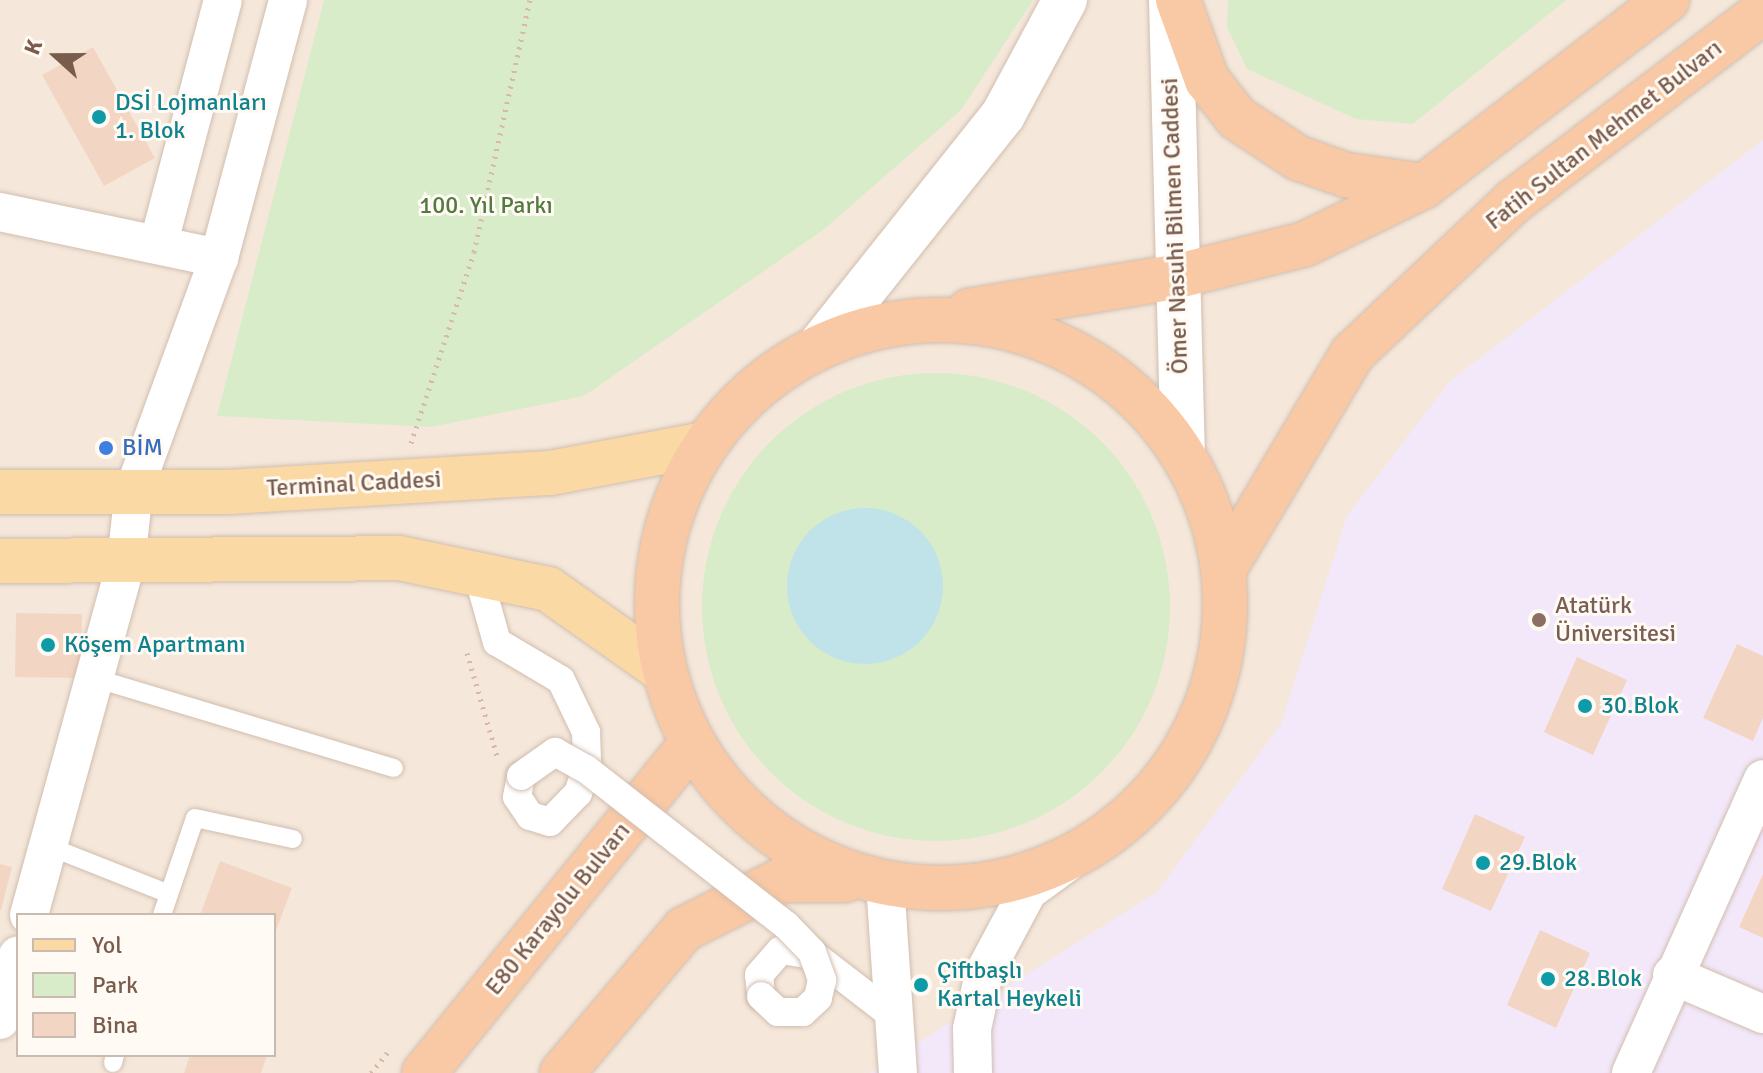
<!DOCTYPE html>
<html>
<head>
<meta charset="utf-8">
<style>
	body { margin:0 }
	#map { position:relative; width:1763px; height:1073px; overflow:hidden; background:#fdf6ec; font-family:Signika,sans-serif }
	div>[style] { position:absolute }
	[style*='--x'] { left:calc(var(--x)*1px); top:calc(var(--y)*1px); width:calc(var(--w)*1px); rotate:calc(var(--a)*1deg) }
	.residential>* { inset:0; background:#f5e8da }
	.education>* { inset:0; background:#f3e8fa }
	.green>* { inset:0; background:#d8ecc9 }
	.round { border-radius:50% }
	.water>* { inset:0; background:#bfe3e8 }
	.building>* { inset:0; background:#f3d5c3 }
	.path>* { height:5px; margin-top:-2.5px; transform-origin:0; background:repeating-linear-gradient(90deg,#d9b8a5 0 2px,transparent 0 8px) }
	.roads { filter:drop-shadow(0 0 2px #d1beb0) drop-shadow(0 0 2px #d1beb0) }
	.service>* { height:18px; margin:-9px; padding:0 9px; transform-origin:9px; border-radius:9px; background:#fff }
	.pedestrian>* { height:28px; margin:-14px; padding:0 14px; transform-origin:14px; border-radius:14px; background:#fff }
	.minor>* { height:38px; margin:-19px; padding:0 19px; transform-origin:19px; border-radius:19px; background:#fff }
	.secondary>* { height:44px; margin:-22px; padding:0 22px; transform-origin:22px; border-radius:22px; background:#fff }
	.primary>* { height:44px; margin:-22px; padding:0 22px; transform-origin:22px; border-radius:22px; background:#fbd9a5 }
	.trunk>* { height:44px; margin:-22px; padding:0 22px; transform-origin:22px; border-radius:22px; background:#f9c8a4 }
	.trunk>.ring { margin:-22px; padding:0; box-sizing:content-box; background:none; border:44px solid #f9c8a4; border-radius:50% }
	.bridges { filter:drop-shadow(0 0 2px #d1beb0) drop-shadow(0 0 2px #d1beb0) }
	.pedestrian-bridge>* { height:28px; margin:-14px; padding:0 14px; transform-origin:14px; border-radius:14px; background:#fff }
	.dots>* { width:22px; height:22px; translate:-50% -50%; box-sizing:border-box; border:4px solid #fffaf3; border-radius:50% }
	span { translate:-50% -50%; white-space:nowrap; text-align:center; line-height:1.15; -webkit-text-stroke:6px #fffaf3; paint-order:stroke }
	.culture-label { font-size:24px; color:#0d838f }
	.left { translate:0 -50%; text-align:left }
	.street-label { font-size:24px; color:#7a5c4d }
	.park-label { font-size:24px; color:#537a41 }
	.shop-label { font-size:24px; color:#366cbe }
	.education-label { font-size:24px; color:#785e54 }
	.legend { position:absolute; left:16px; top:913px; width:260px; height:144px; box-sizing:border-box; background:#fffaf3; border:2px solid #cabbb1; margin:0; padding:10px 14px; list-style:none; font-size:24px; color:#7a5c4d }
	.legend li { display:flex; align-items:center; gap:16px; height:40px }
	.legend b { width:40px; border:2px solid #cabbb1 }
	.north { position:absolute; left:16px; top:16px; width:80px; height:80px; -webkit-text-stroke:6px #fffaf3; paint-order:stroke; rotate:291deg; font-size:22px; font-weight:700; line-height:32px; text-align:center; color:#7a5c4d }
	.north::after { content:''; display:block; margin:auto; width:28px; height:36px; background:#7a5c4d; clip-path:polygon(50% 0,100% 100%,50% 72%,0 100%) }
</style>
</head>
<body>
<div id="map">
	<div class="residential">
		<i style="clip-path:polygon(evenodd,0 0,1763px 0,1763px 1073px,0 1073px,0 0,18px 915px,274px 915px,274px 1055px,18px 1055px,18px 915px)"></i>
	</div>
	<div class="education">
		<i style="clip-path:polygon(1763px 140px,1763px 1073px,870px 1073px,1157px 892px,1281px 724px,1347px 516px,1450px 381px)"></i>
	</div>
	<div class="green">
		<i style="clip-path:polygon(324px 0,1033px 0,961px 110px,823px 230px,584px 396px,431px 427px,217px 416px)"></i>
		<i style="clip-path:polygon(1228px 0,1566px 0,1413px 124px,1356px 119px,1247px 69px,1227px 27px)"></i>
		<i class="round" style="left:702px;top:373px;width:468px;height:468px"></i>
	</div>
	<div class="water">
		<i class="round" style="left:787px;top:508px;width:156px;height:156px"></i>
	</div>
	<div class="building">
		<i style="clip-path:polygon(93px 47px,155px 158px,104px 186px,42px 75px)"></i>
		<i style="clip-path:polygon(16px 613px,82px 614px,81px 678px,15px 677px)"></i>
		<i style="clip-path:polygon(1737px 644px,1763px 656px,1763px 718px,1753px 741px,1703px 718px)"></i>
		<i style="clip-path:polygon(1577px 657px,1627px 680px,1593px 755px,1544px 732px)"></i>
		<i style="clip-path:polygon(1475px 814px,1525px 837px,1491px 911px,1442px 889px)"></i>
		<i style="clip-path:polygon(220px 861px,292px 888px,274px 936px,274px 915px,200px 915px)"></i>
		<i style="clip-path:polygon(0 864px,12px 867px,1px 910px,0 910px)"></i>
		<i style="clip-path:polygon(1763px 874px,1763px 938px,1739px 927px)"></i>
		<i style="clip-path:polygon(1540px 930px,1590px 953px,1556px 1028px,1507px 1005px)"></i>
		<i style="clip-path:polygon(190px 1055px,267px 1055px,261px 1073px,184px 1073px)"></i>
	</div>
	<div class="path">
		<i style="--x:411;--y:443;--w:201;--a:-71.7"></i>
		<i style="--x:474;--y:252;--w:258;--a:-77.5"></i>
		<i style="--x:467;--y:653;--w:110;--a:73.7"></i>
		<i style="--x:371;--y:1073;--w:32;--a:-51"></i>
	</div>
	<div class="roads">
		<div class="service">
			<i style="--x:94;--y:678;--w:313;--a:16.7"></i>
			<i style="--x:48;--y:846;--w:130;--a:21.6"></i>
			<i style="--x:162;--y:915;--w:102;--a:-71.2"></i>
			<i style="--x:195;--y:818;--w:100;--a:12.1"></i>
			<i style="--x:113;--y:1063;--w:8;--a:-76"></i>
		</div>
		<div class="pedestrian">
			<i style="--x:478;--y:575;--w:70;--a:74.2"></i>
			<i style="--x:497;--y:642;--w:74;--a:30.7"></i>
			<i style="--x:561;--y:680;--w:58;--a:64.3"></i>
			<i style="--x:586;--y:732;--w:35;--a:88"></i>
			<i style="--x:587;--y:767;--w:28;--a:109"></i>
			<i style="--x:578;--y:793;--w:40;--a:134"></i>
			<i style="--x:550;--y:822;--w:21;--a:-163"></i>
			<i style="--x:530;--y:816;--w:23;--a:-124"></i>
			<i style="--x:517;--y:797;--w:21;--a:-79"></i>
			<i style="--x:761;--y:996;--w:21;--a:-95"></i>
			<i style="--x:759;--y:975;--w:33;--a:-49"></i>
			<i style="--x:781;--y:950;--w:33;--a:9"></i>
			<i style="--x:814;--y:955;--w:105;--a:37.6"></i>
		</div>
		<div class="minor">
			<i style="--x:0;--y:212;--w:224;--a:11.9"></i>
			<i style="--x:159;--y:242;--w:250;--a:-75.2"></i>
			<i style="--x:885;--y:883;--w:190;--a:86.1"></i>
			<i style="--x:29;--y:915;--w:366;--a:-74.6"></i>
			<i style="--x:126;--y:562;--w:72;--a:-83.7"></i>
			<i style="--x:134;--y:490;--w:247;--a:-69.9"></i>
			<i style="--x:219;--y:258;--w:267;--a:-75"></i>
			<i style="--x:1672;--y:975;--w:99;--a:23.2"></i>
			<i style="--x:0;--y:1020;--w:67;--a:-74.5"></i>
			<i style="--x:973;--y:1073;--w:44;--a:-91.3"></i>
			<i style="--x:972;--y:1029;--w:57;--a:-77.9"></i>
			<i style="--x:984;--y:973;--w:93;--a:-61.8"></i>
			<i style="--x:1028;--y:891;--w:59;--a:-36.1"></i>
			<i style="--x:1631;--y:1073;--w:322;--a:-65.8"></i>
		</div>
		<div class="secondary">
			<i style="--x:1171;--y:0;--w:453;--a:88.5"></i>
			<i style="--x:820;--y:345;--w:294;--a:-51.5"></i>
			<i style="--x:1003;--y:115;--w:131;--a:-61.7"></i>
		</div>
		<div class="primary">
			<i style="--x:0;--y:492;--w:228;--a:0"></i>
			<i style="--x:228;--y:492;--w:323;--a:-3.4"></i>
			<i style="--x:550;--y:473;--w:158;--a:-10.6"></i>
			<i style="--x:0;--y:561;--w:399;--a:-0.4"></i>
			<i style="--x:399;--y:558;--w:152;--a:11.8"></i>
			<i style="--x:548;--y:589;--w:141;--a:35.2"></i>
		</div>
		<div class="trunk">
			<i style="--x:1178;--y:0;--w:85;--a:70.1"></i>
			<i style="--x:1207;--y:80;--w:48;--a:51.7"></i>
			<i style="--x:1237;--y:118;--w:73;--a:33.3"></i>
			<i style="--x:1298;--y:158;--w:51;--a:19.5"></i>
			<i style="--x:1346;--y:175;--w:79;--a:8"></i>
			<i style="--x:969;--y:311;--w:208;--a:-9.4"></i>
			<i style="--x:1174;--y:277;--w:135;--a:-14.1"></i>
			<i style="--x:1305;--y:244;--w:132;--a:-26"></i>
			<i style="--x:1424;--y:186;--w:306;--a:-37.4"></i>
			<i class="ring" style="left:657px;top:320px;width:524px;height:524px"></i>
			<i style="--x:1224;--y:569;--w:250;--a:-59.2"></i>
			<i style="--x:1352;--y:354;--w:223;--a:-43.4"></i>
			<i style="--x:1514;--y:201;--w:313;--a:-37.2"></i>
			<i style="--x:424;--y:1073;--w:424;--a:-50.9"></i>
			<i style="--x:562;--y:1073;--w:189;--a:-49.7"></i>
			<i style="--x:684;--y:929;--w:110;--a:-26.6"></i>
			<i style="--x:782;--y:880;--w:63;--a:0"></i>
		</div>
	</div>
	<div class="bridges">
		<div class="pedestrian-bridge">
			<i style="--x:521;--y:776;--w:42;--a:-35.2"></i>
			<i style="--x:555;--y:752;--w:35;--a:29"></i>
			<i style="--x:586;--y:769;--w:254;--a:38"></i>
			<i style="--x:786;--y:925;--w:37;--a:46"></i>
			<i style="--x:812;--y:952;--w:30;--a:70"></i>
			<i style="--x:822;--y:980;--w:18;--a:103"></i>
			<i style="--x:818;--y:998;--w:21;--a:137"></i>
			<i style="--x:803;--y:1012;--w:25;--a:180"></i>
			<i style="--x:778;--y:1012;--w:23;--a:-137"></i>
		</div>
	</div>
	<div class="dots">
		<i style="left:99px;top:117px;background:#0f9aa8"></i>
		<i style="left:106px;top:448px;background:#3f7fe0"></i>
		<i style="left:1539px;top:620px;background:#8d6e63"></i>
		<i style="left:48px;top:645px;background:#0f9aa8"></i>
		<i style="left:1585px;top:706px;background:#0f9aa8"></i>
		<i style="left:1483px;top:863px;background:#0f9aa8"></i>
		<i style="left:1548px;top:979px;background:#0f9aa8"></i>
		<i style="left:921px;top:985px;background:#0f9aa8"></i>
	</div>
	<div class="culture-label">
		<span class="left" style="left:115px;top:117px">DSİ Lojmanları<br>1. Blok</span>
		<span class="left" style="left:64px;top:645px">Köşem Apartmanı</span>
		<span class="left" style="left:1601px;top:706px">30.Blok</span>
		<span class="left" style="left:1499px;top:863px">29.Blok</span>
		<span class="left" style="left:937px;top:985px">Çiftbaşlı<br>Kartal Heykeli</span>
		<span class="left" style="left:1564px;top:979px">28.Blok</span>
	</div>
	<div class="street-label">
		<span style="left:1604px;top:135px;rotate:-38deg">Fatih Sultan Mehmet Bulvarı</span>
		<span style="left:1175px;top:226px;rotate:-92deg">Ömer Nasuhi Bilmen Caddesi</span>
		<span style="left:354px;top:484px;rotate:-3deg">Terminal Caddesi</span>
		<span style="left:558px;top:909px;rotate:-51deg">E80 Karayolu Bulvarı</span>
	</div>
	<div class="park-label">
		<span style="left:486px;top:206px">100. Yıl Parkı</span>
	</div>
	<div class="shop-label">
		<span class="left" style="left:122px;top:448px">BİM</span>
	</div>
	<div class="education-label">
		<span class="left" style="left:1555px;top:620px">Atatürk<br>Üniversitesi</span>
	</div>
	<ul class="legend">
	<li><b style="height:10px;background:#fbd9a5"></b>Yol</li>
	<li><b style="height:22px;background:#d8ecc9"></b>Park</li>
	<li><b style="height:22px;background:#f3d5c3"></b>Bina</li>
	</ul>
	<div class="north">K</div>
</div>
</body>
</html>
